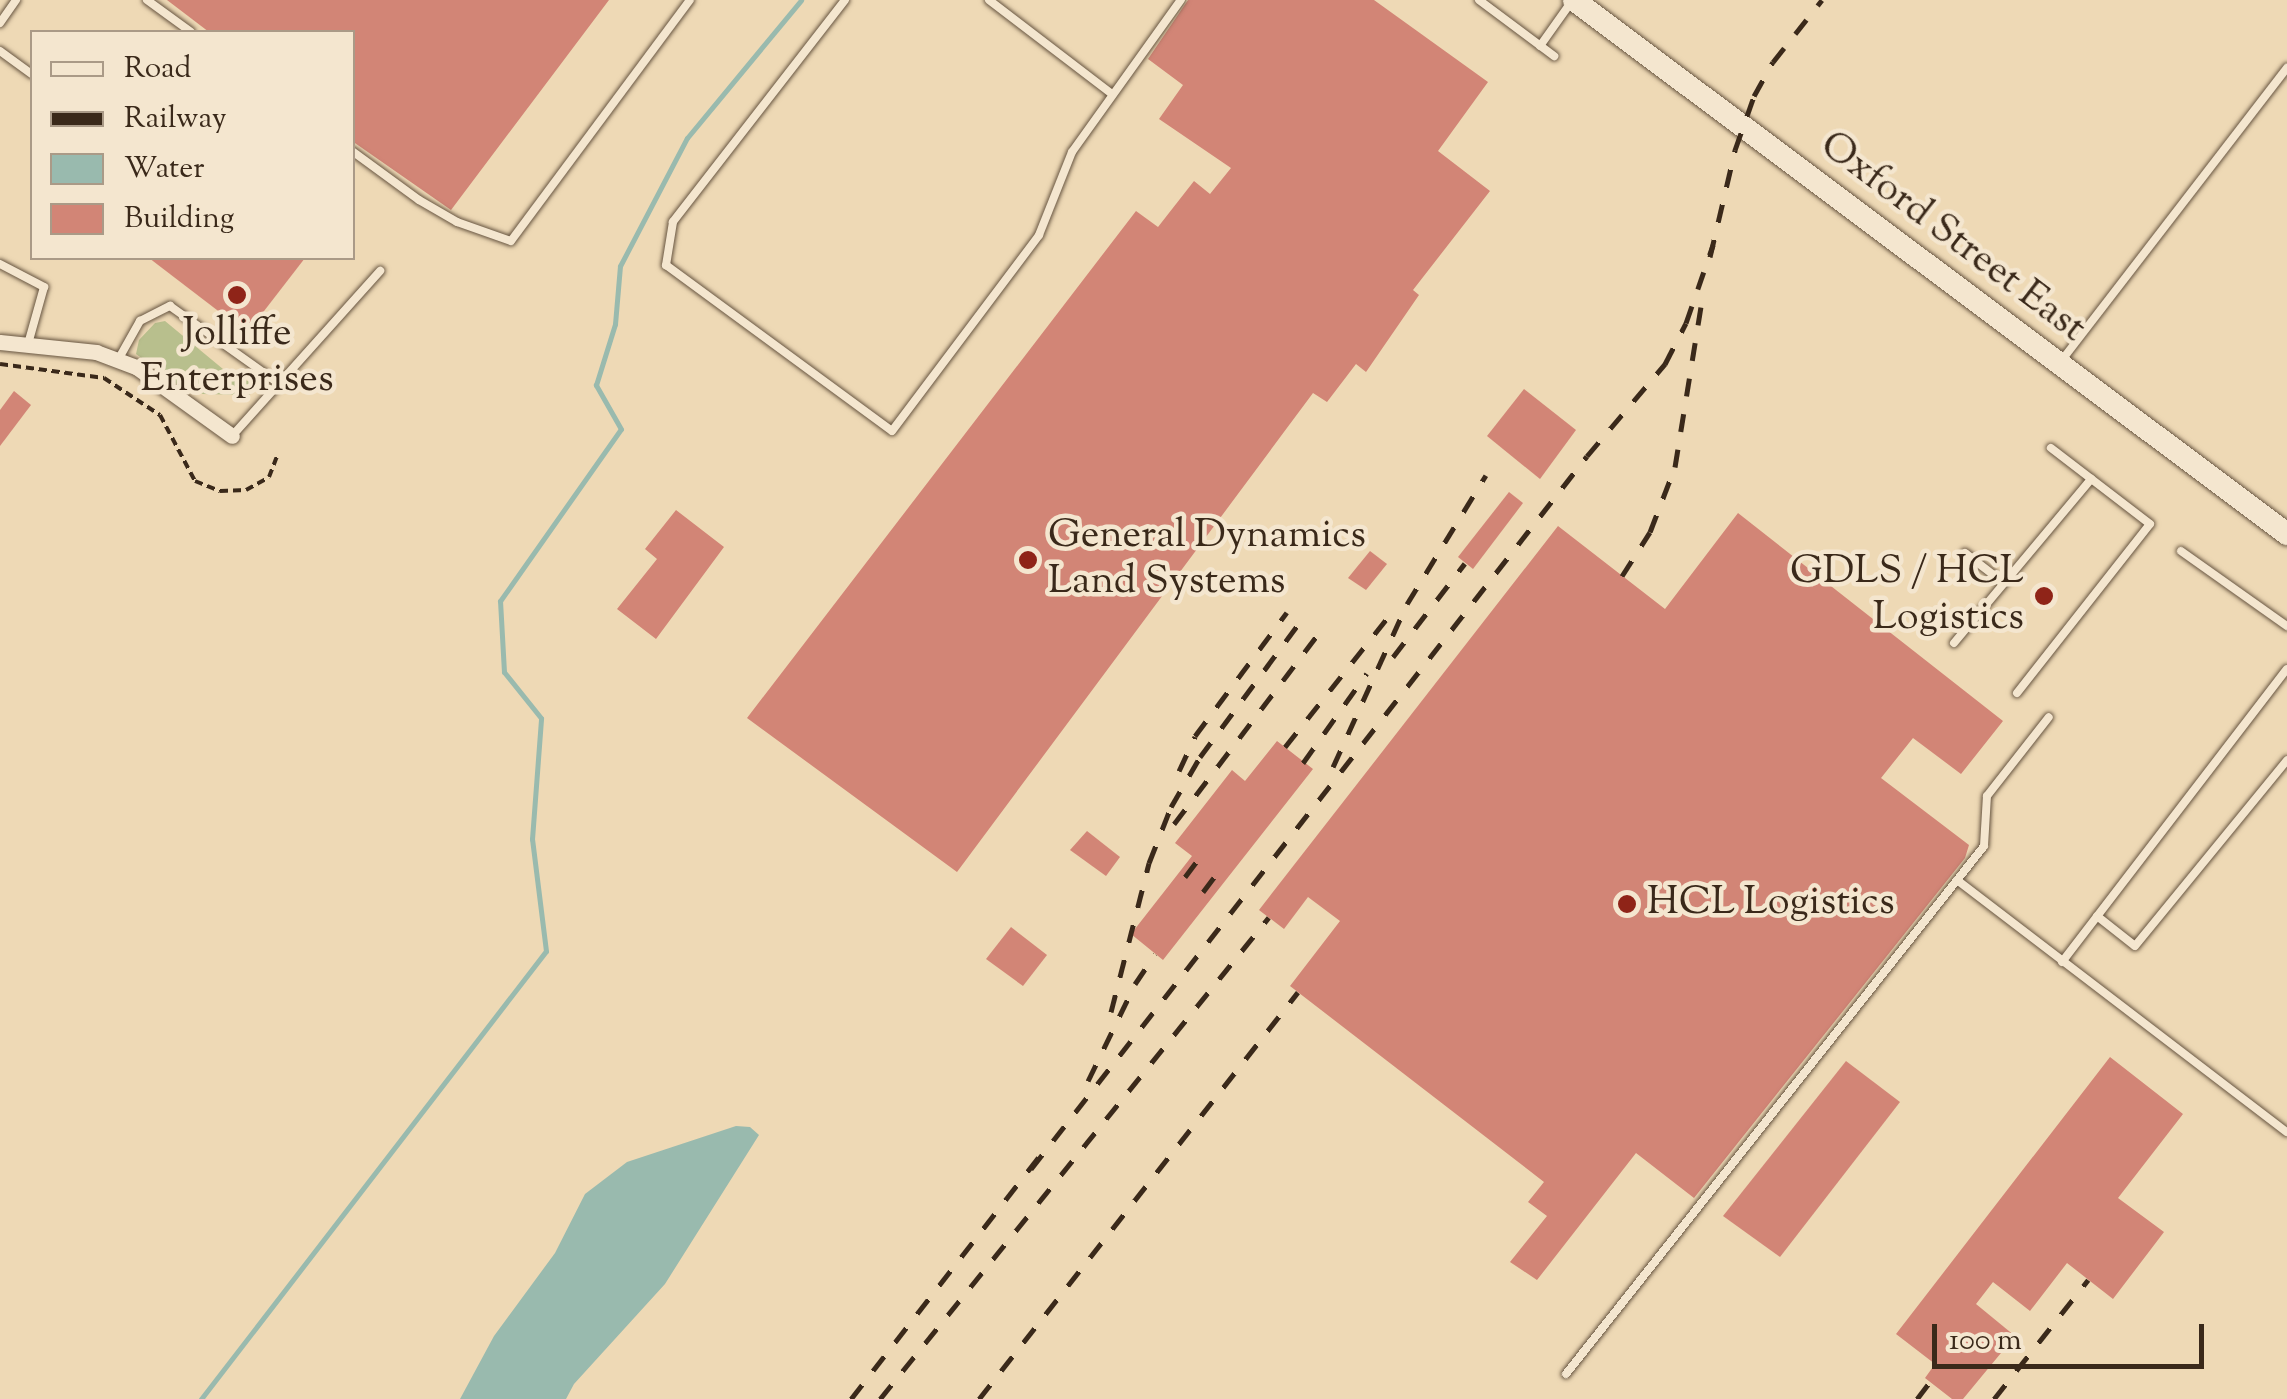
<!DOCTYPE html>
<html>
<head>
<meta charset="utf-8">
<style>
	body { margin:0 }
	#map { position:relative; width:2287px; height:1399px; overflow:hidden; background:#eed9b5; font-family:"Sorts Mill Goudy",serif }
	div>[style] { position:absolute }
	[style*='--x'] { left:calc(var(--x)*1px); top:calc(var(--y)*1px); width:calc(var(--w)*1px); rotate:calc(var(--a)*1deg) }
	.green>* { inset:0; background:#b8bf8d }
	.water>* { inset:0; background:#99baae }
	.stream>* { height:5px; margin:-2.5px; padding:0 2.5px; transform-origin:2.5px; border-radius:2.5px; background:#99baae }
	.building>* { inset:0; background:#d28576 }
	.path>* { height:4px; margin-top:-2px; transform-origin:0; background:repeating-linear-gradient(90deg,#3a291a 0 8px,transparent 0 13px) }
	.roads { filter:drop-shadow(0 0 2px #675541) drop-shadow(0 0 2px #675541) }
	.service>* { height:8px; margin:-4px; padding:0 4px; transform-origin:4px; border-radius:4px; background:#f4e6cf }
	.minor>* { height:15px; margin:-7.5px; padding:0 7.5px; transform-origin:7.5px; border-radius:7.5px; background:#f4e6cf }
	.secondary>* { height:22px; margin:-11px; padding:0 11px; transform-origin:11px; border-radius:11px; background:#f4e6cf }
	.rail>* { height:5px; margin-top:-2.5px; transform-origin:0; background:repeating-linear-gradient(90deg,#3a291a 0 18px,transparent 0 36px) }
	.dots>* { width:28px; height:28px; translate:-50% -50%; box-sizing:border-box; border:5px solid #f4e6cf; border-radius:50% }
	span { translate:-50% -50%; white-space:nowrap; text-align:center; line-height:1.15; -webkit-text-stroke:9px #f4e6cf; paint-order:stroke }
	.street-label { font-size:40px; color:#3a291a }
	.poi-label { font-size:40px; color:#3a291a }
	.left { translate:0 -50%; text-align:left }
	.right { translate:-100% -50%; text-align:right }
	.legend { position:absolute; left:30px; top:30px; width:325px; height:230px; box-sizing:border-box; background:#f4e6cf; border:2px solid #aa9a87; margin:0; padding:12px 18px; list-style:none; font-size:30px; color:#3a291a }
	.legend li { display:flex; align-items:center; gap:20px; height:50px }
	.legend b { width:50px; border:2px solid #aa9a87 }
	.scale { position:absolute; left:1932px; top:1324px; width:272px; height:45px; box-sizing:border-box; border:5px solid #3a291a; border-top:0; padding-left:12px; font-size:30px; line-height:35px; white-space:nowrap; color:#3a291a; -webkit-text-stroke:8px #f4e6cf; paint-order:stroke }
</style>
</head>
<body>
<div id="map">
	<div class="green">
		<i style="clip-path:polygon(165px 321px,229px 374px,253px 383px,250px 395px,203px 394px,181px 387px,136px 354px,139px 340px,155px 323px)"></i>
	</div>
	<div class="water">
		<i style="clip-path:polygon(736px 1126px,750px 1127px,759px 1135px,665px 1284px,574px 1384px,566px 1399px,460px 1399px,494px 1336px,555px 1253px,585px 1194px,627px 1162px)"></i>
	</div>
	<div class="stream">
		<i style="--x:201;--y:1399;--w:565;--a:-52.4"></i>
		<i style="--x:546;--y:951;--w:113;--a:-97.1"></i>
		<i style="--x:532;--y:839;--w:121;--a:-85.7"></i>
		<i style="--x:541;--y:718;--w:59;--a:-128.8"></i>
		<i style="--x:504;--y:672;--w:71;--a:-93.2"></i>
		<i style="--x:500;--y:601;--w:210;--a:-54.9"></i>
		<i style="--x:621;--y:429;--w:51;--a:-119.6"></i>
		<i style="--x:596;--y:385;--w:64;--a:-72.7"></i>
		<i style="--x:615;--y:324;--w:58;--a:-85.1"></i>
		<i style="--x:620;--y:266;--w:144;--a:-62.4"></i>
		<i style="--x:687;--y:138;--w:179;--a:-50.4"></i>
	</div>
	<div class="building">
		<i style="clip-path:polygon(167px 0,609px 0,451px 210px,352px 141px,352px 32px,209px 32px)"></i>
		<i style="clip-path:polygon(1188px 0,1374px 0,1488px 82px,1438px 151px,1490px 191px,1413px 290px,1419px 295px,1366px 372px,1356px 364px,1327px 402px,1313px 393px,957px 872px,747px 718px,1136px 211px,1158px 227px,1194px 181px,1210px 194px,1231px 168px,1159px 119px,1183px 85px,1148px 59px)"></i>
		<i style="clip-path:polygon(149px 258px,305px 258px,247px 333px)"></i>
		<i style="clip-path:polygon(1524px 389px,1576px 430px,1540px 479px,1487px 436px)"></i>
		<i style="clip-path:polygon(14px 391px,31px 405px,0 446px,0 410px)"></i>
		<i style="clip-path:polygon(1509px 492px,1523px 503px,1473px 569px,1458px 557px)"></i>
		<i style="clip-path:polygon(676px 510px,724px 547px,656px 639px,617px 609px,657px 559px,645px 549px)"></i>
		<i style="clip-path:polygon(1738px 513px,2003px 721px,1961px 774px,1913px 738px,1881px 778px,1969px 845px,1965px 858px,1694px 1198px,1636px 1153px,1537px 1280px,1510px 1262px,1547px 1216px,1528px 1202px,1544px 1182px,1290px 986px,1340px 921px,1308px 897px,1284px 929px,1259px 910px,1558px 526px,1665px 609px)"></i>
		<i style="clip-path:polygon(1370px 551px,1387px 564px,1366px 590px,1348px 578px)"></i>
		<i style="clip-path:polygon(1277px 741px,1313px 769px,1163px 960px,1131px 934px,1192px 856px,1175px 843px,1232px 770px,1245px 781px)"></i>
		<i style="clip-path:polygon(1087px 831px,1120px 857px,1106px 876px,1070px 850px)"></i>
		<i style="clip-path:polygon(1011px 927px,1047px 955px,1023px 986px,986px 959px)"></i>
		<i style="clip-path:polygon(2110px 1057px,2183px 1114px,2118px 1198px,2164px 1232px,2113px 1299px,2067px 1263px,2030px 1311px,1993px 1282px,1976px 1304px,2015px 1336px,1963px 1399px,1952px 1399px,1925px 1378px,1935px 1364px,1896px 1334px)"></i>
		<i style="clip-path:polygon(1846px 1061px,1900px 1102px,1780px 1257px,1723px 1216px)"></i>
	</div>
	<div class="path">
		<i style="--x:0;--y:364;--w:105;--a:7.7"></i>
		<i style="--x:104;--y:378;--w:67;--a:33.5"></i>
		<i style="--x:160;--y:415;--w:75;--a:62.1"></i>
		<i style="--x:195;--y:481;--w:27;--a:22"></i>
		<i style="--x:220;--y:491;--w:26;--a:-2"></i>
		<i style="--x:246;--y:490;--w:26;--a:-29"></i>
		<i style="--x:269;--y:477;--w:25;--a:-69"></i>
	</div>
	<div class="roads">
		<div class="service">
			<i style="--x:147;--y:0;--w:54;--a:36"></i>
			<i style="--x:845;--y:0;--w:281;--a:127.8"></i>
			<i style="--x:673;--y:222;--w:44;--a:99.2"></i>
			<i style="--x:666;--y:265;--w:280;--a:36.3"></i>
			<i style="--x:892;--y:431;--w:245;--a:-53.1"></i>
			<i style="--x:1039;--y:235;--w:89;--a:-68.3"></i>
			<i style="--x:1072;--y:152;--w:187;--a:-54.4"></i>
			<i style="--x:989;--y:0;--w:155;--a:37.4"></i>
			<i style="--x:1479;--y:0;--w:94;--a:36.7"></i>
			<i style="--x:0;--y:23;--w:28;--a:-55"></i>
			<i style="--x:1540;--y:46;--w:55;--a:-54.6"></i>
			<i style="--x:0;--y:51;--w:39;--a:36"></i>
			<i style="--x:352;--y:151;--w:83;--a:36.2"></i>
			<i style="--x:419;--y:200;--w:44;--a:30.1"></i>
			<i style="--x:457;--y:222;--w:57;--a:19.4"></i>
			<i style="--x:511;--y:241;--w:300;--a:-53.4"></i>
			<i style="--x:0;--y:264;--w:50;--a:27.6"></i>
			<i style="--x:44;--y:287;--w:59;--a:105.7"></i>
			<i style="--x:118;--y:360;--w:45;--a:-60.6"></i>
			<i style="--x:140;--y:321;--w:34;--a:-27"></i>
			<i style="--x:170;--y:306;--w:131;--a:35.4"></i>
			<i style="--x:2062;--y:360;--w:369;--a:-52.4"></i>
			<i style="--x:232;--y:436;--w:222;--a:-48.1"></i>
			<i style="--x:2181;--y:551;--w:130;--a:35.3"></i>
			<i style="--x:1965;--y:553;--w:49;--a:37.6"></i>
			<i style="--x:1954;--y:643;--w:214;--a:-50.1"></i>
			<i style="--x:2017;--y:693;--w:215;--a:-51.8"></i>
			<i style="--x:2150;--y:524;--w:125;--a:-142.5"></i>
			<i style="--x:1957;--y:880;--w:415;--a:37.4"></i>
			<i style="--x:2097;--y:916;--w:48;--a:38.3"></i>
			<i style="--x:2135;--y:946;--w:240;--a:-50.7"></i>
			<i style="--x:2062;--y:962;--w:369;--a:-52.5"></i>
			<i style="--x:1566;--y:1374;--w:673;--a:-51.63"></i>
			<i style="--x:1984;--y:846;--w:50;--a:-86.6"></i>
			<i style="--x:1987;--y:796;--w:100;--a:-51.9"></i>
		</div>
		<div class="minor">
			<i style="--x:0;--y:342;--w:97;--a:5.9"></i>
			<i style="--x:96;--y:352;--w:43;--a:20.6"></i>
			<i style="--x:136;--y:367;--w:118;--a:35.7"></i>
		</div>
		<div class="secondary">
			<i style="--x:1574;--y:0;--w:891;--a:36.83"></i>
		</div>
	</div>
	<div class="rail">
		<i style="--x:1710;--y:257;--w:110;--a:-76.8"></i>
		<i style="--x:1735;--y:150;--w:57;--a:-70.6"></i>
		<i style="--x:1754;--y:96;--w:39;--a:-61"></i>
		<i style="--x:1773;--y:62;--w:79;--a:-51.7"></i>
		<i style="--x:1622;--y:576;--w:52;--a:-57.5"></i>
		<i style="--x:1650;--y:532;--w:70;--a:-69"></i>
		<i style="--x:1675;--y:467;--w:163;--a:-80.8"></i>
		<i style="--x:1393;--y:657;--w:118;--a:-52.5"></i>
		<i style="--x:1285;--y:747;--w:179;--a:-51.6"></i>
		<i style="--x:1303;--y:763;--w:110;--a:-54.6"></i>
		<i style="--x:1333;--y:767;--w:179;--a:-65.6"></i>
		<i style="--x:1407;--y:604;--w:151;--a:-58.5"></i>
		<i style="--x:1179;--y:771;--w:38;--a:-65"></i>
		<i style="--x:1195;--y:736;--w:154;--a:-53.4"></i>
		<i style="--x:1174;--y:824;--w:245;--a:-52.8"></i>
		<i style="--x:1185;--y:877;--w:20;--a:-53"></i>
		<i style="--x:1203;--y:892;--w:20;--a:-53"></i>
		<i style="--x:1111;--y:1012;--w:154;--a:-75.7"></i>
		<i style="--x:1149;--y:863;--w:60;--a:-68.6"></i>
		<i style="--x:1171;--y:807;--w:58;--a:-59.9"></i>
		<i style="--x:1200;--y:757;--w:168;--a:-53.5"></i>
		<i style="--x:1088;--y:1081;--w:108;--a:-64.1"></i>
		<i style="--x:1135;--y:984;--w:36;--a:-56"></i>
		<i style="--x:1031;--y:1169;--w:904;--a:-52.05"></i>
		<i style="--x:1587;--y:456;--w:121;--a:-49.7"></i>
		<i style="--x:1665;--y:364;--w:46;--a:-62.9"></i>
		<i style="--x:1686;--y:323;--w:83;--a:-70.9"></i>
		<i style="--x:851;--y:1399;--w:306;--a:-52.2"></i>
		<i style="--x:880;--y:1399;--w:619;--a:-51.09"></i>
		<i style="--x:979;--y:1399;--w:517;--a:-51.91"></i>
		<i style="--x:1917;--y:1399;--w:21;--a:-53"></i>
		<i style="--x:1994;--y:1399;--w:152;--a:-51.7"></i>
	</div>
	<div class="dots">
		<i style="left:237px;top:295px;background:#8f2418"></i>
		<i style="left:1028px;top:560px;background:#8f2418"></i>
		<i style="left:2044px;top:596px;background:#8f2418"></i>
		<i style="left:1627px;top:904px;background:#8f2418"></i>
	</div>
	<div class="street-label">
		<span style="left:1952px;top:238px;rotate:37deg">Oxford Street East</span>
	</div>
	<div class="poi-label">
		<span style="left:237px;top:358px">Jolliffe<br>Enterprises</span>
		<span class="left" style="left:1048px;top:560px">General Dynamics<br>Land Systems</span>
		<span class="right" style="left:2024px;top:596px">GDLS / HCL<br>Logistics</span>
		<span class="left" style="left:1647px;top:904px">HCL Logistics</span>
	</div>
	<ul class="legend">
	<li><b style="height:12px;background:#f4e6cf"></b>Road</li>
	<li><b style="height:12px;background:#3a291a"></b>Railway</li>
	<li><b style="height:28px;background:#99baae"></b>Water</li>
	<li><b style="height:28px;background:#d28576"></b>Building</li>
	</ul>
	<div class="scale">100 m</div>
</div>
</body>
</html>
